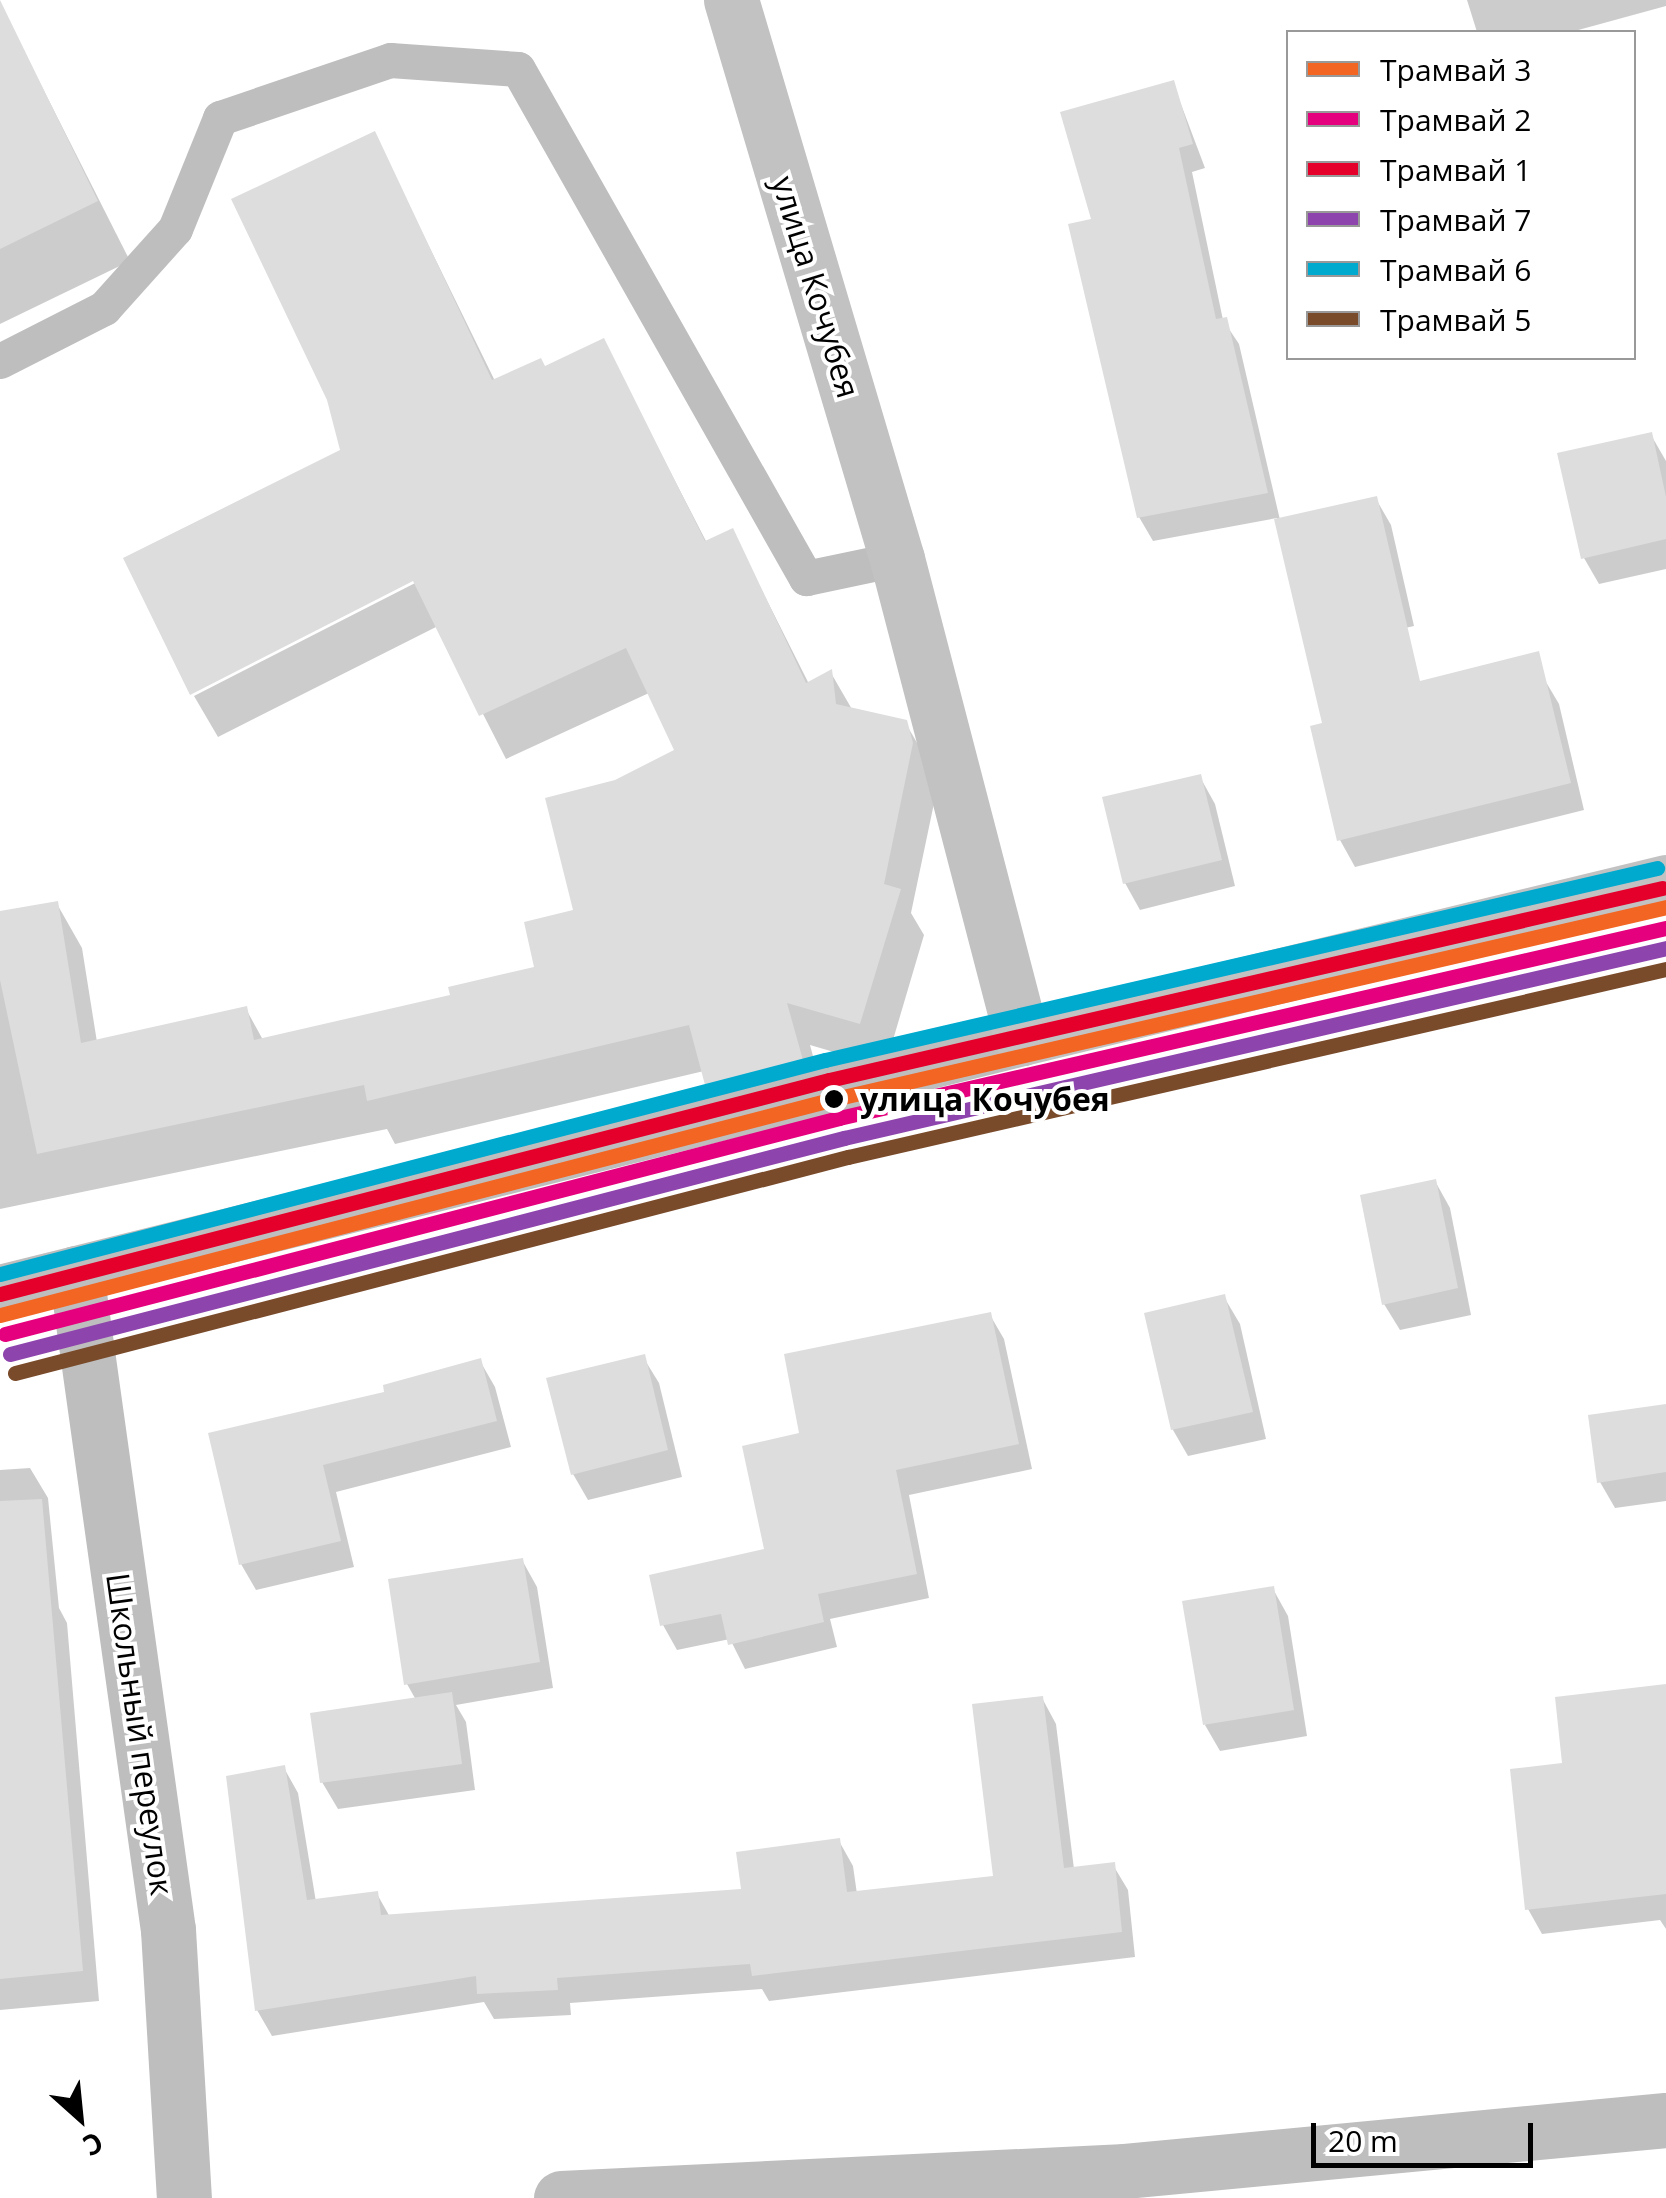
<!DOCTYPE html>
<html>
<head>
<meta charset="utf-8">
<style>
	body { margin:0 }
	#map { position:relative; width:1666px; height:2198px; overflow:hidden; background:#fff; font-family:"Open Sans",sans-serif }
	div>[style] { position:absolute }
	[style*='--x'] { left:calc(var(--x)*1px); top:calc(var(--y)*1px); width:calc(var(--w)*1px); rotate:calc(var(--a)*1deg) }
	.shadow>* { inset:0; background:#0003 }
	.building>* { inset:0; background:#ddd }
	.lane>* { height:35px; margin:-17.5px; padding:0 17.5px; transform-origin:17.5px; border-radius:17.5px; background:#bebebe }
	.street>* { height:55px; margin:-27.5px; padding:0 27.5px; transform-origin:27.5px; border-radius:27.5px; background:#bebebe }
	.secondary>* { height:55px; margin:-27.5px; padding:0 27.5px; transform-origin:27.5px; border-radius:27.5px; background:#c2c2c2 }
	.tram-1>* { height:15px; margin:-7.5px; padding:0 7.5px; transform-origin:7.5px; border-radius:7.5px; background:#f26522 }
	.tram-2>* { height:15px; margin:-7.5px; padding:0 7.5px; transform-origin:7.5px; border-radius:7.5px; background:#e5007d }
	.tram-3>* { height:15px; margin:-7.5px; padding:0 7.5px; transform-origin:7.5px; border-radius:7.5px; background:#e4002b }
	.tram-4>* { height:15px; margin:-7.5px; padding:0 7.5px; transform-origin:7.5px; border-radius:7.5px; background:#8e44ad }
	.tram-5>* { height:15px; margin:-7.5px; padding:0 7.5px; transform-origin:7.5px; border-radius:7.5px; background:#00a9ce }
	.tram-6>* { height:15px; margin:-7.5px; padding:0 7.5px; transform-origin:7.5px; border-radius:7.5px; background:#7a4b2a }
	.dots>* { width:28px; height:28px; translate:-50% -50%; box-sizing:border-box; border:5px solid #fff; border-radius:50% }
	span { translate:-50% -50%; white-space:nowrap; text-align:center; line-height:1.15; -webkit-text-stroke:8px #fff; paint-order:stroke }
	.street-label { font-size:32px; color:#000 }
	.stop-label { font-size:32px; color:#000; font-weight:700 }
	.left { translate:0 -50%; text-align:left }
	.legend { position:absolute; left:1286px; top:30px; width:350px; height:330px; box-sizing:border-box; background:#fff; border:2px solid #999; margin:0; padding:12px 18px; list-style:none; font-size:30px; color:#000 }
	.legend li { display:flex; align-items:center; gap:20px; height:50px }
	.legend b { width:50px; border:2px solid #999 }
	.north { position:absolute; left:30px; top:2068px; width:100px; height:100px; -webkit-text-stroke:8px #fff; paint-order:stroke; rotate:153deg; font-size:28px; font-weight:700; line-height:40px; text-align:center; color:#000 }
	.north::after { content:''; display:block; margin:auto; width:35px; height:45px; background:#000; clip-path:polygon(50% 0,100% 100%,50% 72%,0 100%) }
	.scale { position:absolute; left:1311px; top:2123px; width:222px; height:45px; box-sizing:border-box; border:5px solid #000; border-top:0; padding-left:12px; font-size:30px; line-height:35px; white-space:nowrap; color:#000; -webkit-text-stroke:8px #fff; paint-order:stroke }
</style>
</head>
<body>
<div id="map">
	<div class="shadow">
		<i style="clip-path:polygon(1467px 0,1666px 0,1666px 6px,1571px 32px,1477px 32px)"></i>
		<i style="clip-path:polygon(38px 79px,130px 261px,0 324px,0 98px)"></i>
		<i style="clip-path:polygon(1173px 83px,1205px 168px,1192px 172px,1223px 320px,1239px 344px,1280px 520px,1376px 499px,1391px 525px,1414px 626px,1316px 648px,1301px 622px,1277px 518px,1153px 541px,1139px 517px,1095px 221px)"></i>
		<i style="clip-path:polygon(374px 134px,495px 381px,545px 369px,603px 341px,707px 543px,732px 531px,809px 684px,831px 673px,853px 711px,905px 722px,931px 767px,937px 789px,911px 913px,924px 935px,885px 1067px,810px 1045px,826px 1104px,733px 1128px,704px 1071px,395px 1144px,387px 1129px,0 1209px,0 913px,57px 904px,82px 948px,97px 1042px,246px 1009px,263px 1040px,453px 997px,538px 969px,576px 912px,616px 782px,677px 751px,649px 693px,506px 759px,438px 626px,218px 737px,194px 696px,425px 578px,343px 452px)"></i>
		<i style="clip-path:polygon(1651px 435px,1666px 461px,1666px 569px,1599px 584px,1584px 558px)"></i>
		<i style="clip-path:polygon(1543px 677px,1559px 704px,1584px 810px,1355px 867px,1340px 840px)"></i>
		<i style="clip-path:polygon(1200px 777px,1215px 804px,1235px 886px,1140px 910px,1125px 883px)"></i>
		<i style="clip-path:polygon(1435px 1181px,1450px 1208px,1471px 1315px,1400px 1330px,1384px 1304px)"></i>
		<i style="clip-path:polygon(1224px 1297px,1240px 1324px,1266px 1439px,1188px 1456px,1173px 1430px,1147px 1315px)"></i>
		<i style="clip-path:polygon(990px 1315px,1004px 1339px,1032px 1469px,909px 1495px,929px 1598px,830px 1619px,837px 1647px,745px 1669px,730px 1639px,677px 1650px,663px 1625px,767px 1550px,802px 1435px)"></i>
		<i style="clip-path:polygon(643px 1357px,659px 1383px,682px 1477px,588px 1500px,573px 1474px)"></i>
		<i style="clip-path:polygon(480px 1361px,495px 1387px,511px 1447px,336px 1492px,354px 1567px,256px 1590px,241px 1564px,211px 1435px,387px 1393px)"></i>
		<i style="clip-path:polygon(1666px 1406px,1666px 1501px,1615px 1508px,1600px 1482px)"></i>
		<i style="clip-path:polygon(30px 1468px,48px 1498px,59px 1608px,67px 1623px,99px 2001px,0 2010px,0 1470px)"></i>
		<i style="clip-path:polygon(522px 1560px,537px 1587px,553px 1688px,456px 1705px,466px 1722px,475px 1790px,338px 1809px,322px 1782px,416px 1700px,407px 1684px)"></i>
		<i style="clip-path:polygon(1273px 1589px,1288px 1616px,1307px 1736px,1220px 1751px,1205px 1725px)"></i>
		<i style="clip-path:polygon(1666px 1686px,1666px 1929px,1660px 1920px,1542px 1934px,1528px 1909px,1564px 1766px)"></i>
		<i style="clip-path:polygon(1042px 1698px,1056px 1724px,1074px 1869px,1113px 1865px,1128px 1890px,1135px 1957px,769px 2001px,762px 1989px,570px 2003px,571px 2015px,494px 2019px,484px 2002px,272px 2036px,257px 2010px,284px 1768px,298px 1793px,316px 1902px,377px 1894px,390px 1917px,744px 1892px,839px 1841px,853px 1866px,857px 1894px,996px 1878px)"></i>
	</div>
	<div class="building">
		<i style="clip-path:polygon(0 0,98px 201px,0 249px)"></i>
		<i style="clip-path:polygon(1174px 80px,1193px 144px,1179px 148px,1216px 319px,1227px 317px,1268px 493px,1137px 518px,1068px 224px,1091px 219px,1060px 112px)"></i>
		<i style="clip-path:polygon(375px 131px,492px 380px,541px 358px,545px 366px,604px 338px,705px 541px,733px 528px,806px 683px,832px 669px,836px 704px,907px 720px,913px 743px,884px 884px,901px 889px,860px 1024px,787px 1003px,803px 1060px,705px 1085px,689px 1025px,367px 1101px,364px 1085px,37px 1154px,0 980px,0 911px,58px 901px,81px 1043px,247px 1006px,254px 1040px,450px 995px,448px 987px,534px 967px,524px 922px,573px 910px,545px 798px,615px 780px,674px 750px,626px 648px,479px 716px,413px 581px,190px 695px,123px 558px,340px 450px,327px 400px,231px 199px)"></i>
		<i style="clip-path:polygon(1652px 432px,1666px 497px,1666px 539px,1581px 559px,1557px 453px)"></i>
		<i style="clip-path:polygon(1377px 496px,1420px 681px,1539px 651px,1571px 783px,1337px 841px,1310px 726px,1322px 723px,1274px 519px)"></i>
		<i style="clip-path:polygon(1201px 774px,1222px 860px,1123px 884px,1102px 797px)"></i>
		<i style="clip-path:polygon(1436px 1179px,1458px 1288px,1382px 1305px,1360px 1195px)"></i>
		<i style="clip-path:polygon(1225px 1294px,1253px 1412px,1171px 1430px,1144px 1313px)"></i>
		<i style="clip-path:polygon(991px 1312px,1019px 1444px,896px 1470px,917px 1574px,818px 1594px,824px 1622px,728px 1645px,721px 1614px,660px 1626px,649px 1575px,764px 1549px,742px 1446px,799px 1433px,784px 1354px)"></i>
		<i style="clip-path:polygon(645px 1354px,668px 1450px,571px 1475px,546px 1378px)"></i>
		<i style="clip-path:polygon(481px 1358px,497px 1421px,323px 1465px,341px 1541px,239px 1565px,208px 1433px,384px 1392px,383px 1385px)"></i>
		<i style="clip-path:polygon(1666px 1404px,1666px 1472px,1597px 1483px,1588px 1415px)"></i>
		<i style="clip-path:polygon(42px 1499px,83px 1971px,0 1979px,0 1501px)"></i>
		<i style="clip-path:polygon(523px 1558px,540px 1662px,404px 1685px,388px 1579px)"></i>
		<i style="clip-path:polygon(1274px 1586px,1294px 1710px,1203px 1725px,1182px 1601px)"></i>
		<i style="clip-path:polygon(1666px 1684px,1666px 1894px,1525px 1910px,1510px 1769px,1562px 1763px,1555px 1697px)"></i>
		<i style="clip-path:polygon(452px 1692px,462px 1764px,320px 1783px,310px 1713px)"></i>
		<i style="clip-path:polygon(1043px 1696px,1064px 1868px,1115px 1862px,1122px 1932px,752px 1976px,750px 1964px,557px 1978px,558px 1990px,477px 1994px,476px 1976px,255px 2011px,226px 1776px,285px 1765px,307px 1900px,378px 1891px,381px 1915px,741px 1889px,736px 1852px,840px 1838px,847px 1892px,993px 1876px,972px 1704px)"></i>
	</div>
	<div class="lane">
		<i style="--x:0;--y:361;--w:117;--a:-27"></i>
		<i style="--x:104;--y:308;--w:106;--a:-48.1"></i>
		<i style="--x:175;--y:229;--w:120;--a:-67.9"></i>
		<i style="--x:220;--y:118;--w:180;--a:-18.8"></i>
		<i style="--x:390;--y:60;--w:128;--a:4"></i>
		<i style="--x:518;--y:69;--w:585;--a:60.5"></i>
		<i style="--x:806;--y:578;--w:93;--a:-11.8"></i>
	</div>
	<div class="street">
		<i style="--x:76;--y:1273;--w:663;--a:82.03"></i>
		<i style="--x:168;--y:1930;--w:268;--a:86.6"></i>
		<i style="--x:0;--y:1292;--w:1053;--a:-13.96"></i>
		<i style="--x:561;--y:2198;--w:565;--a:-2.74"></i>
		<i style="--x:1125;--y:2171;--w:543;--a:-5.39"></i>
	</div>
	<div class="secondary">
		<i style="--x:731;--y:0;--w:583;--a:73.46"></i>
		<i style="--x:897;--y:559;--w:495;--a:75.4"></i>
		<i style="--x:1022;--y:1038;--w:663;--a:-13.62"></i>
	</div>
	<div class="tram-1">
		<i style="--x:0;--y:1315;--w:862;--a:-14.52"></i>
		<i style="--x:834;--y:1099;--w:854;--a:-12.99"></i>
	</div>
	<div class="tram-2">
		<i style="--x:5;--y:1334;--w:862;--a:-14.52"></i>
		<i style="--x:839;--y:1118;--w:849;--a:-12.94"></i>
	</div>
	<div class="tram-3">
		<i style="--x:0;--y:1294;--w:856;--a:-14.47"></i>
		<i style="--x:829;--y:1080;--w:855;--a:-12.98"></i>
	</div>
	<div class="tram-4">
		<i style="--x:10;--y:1354;--w:862;--a:-14.52"></i>
		<i style="--x:844;--y:1138;--w:844;--a:-13.01"></i>
	</div>
	<div class="tram-5">
		<i style="--x:0;--y:1274;--w:852;--a:-14.54"></i>
		<i style="--x:825;--y:1060;--w:854;--a:-12.99"></i>
	</div>
	<div class="tram-6">
		<i style="--x:15;--y:1373;--w:861;--a:-14.54"></i>
		<i style="--x:848;--y:1157;--w:839;--a:-12.94"></i>
	</div>
	<div class="dots">
		<i style="left:834px;top:1099px;background:#000"></i>
	</div>
	<div class="street-label">
		<span style="left:816px;top:287px;rotate:73deg">улица Кочубея</span>
		<span style="left:140px;top:1734px;rotate:82deg">Школьный переулок</span>
	</div>
	<div class="stop-label">
		<span class="left" style="left:860px;top:1099px">улица Кочубея</span>
	</div>
	<ul class="legend">
	<li><b style="height:12px;background:#f26522"></b>Трамвай 3</li>
	<li><b style="height:12px;background:#e5007d"></b>Трамвай 2</li>
	<li><b style="height:12px;background:#e4002b"></b>Трамвай 1</li>
	<li><b style="height:12px;background:#8e44ad"></b>Трамвай 7</li>
	<li><b style="height:12px;background:#00a9ce"></b>Трамвай 6</li>
	<li><b style="height:12px;background:#7a4b2a"></b>Трамвай 5</li>
	</ul>
	<div class="north">С</div>
	<div class="scale">20 m</div>
</div>
</body>
</html>
